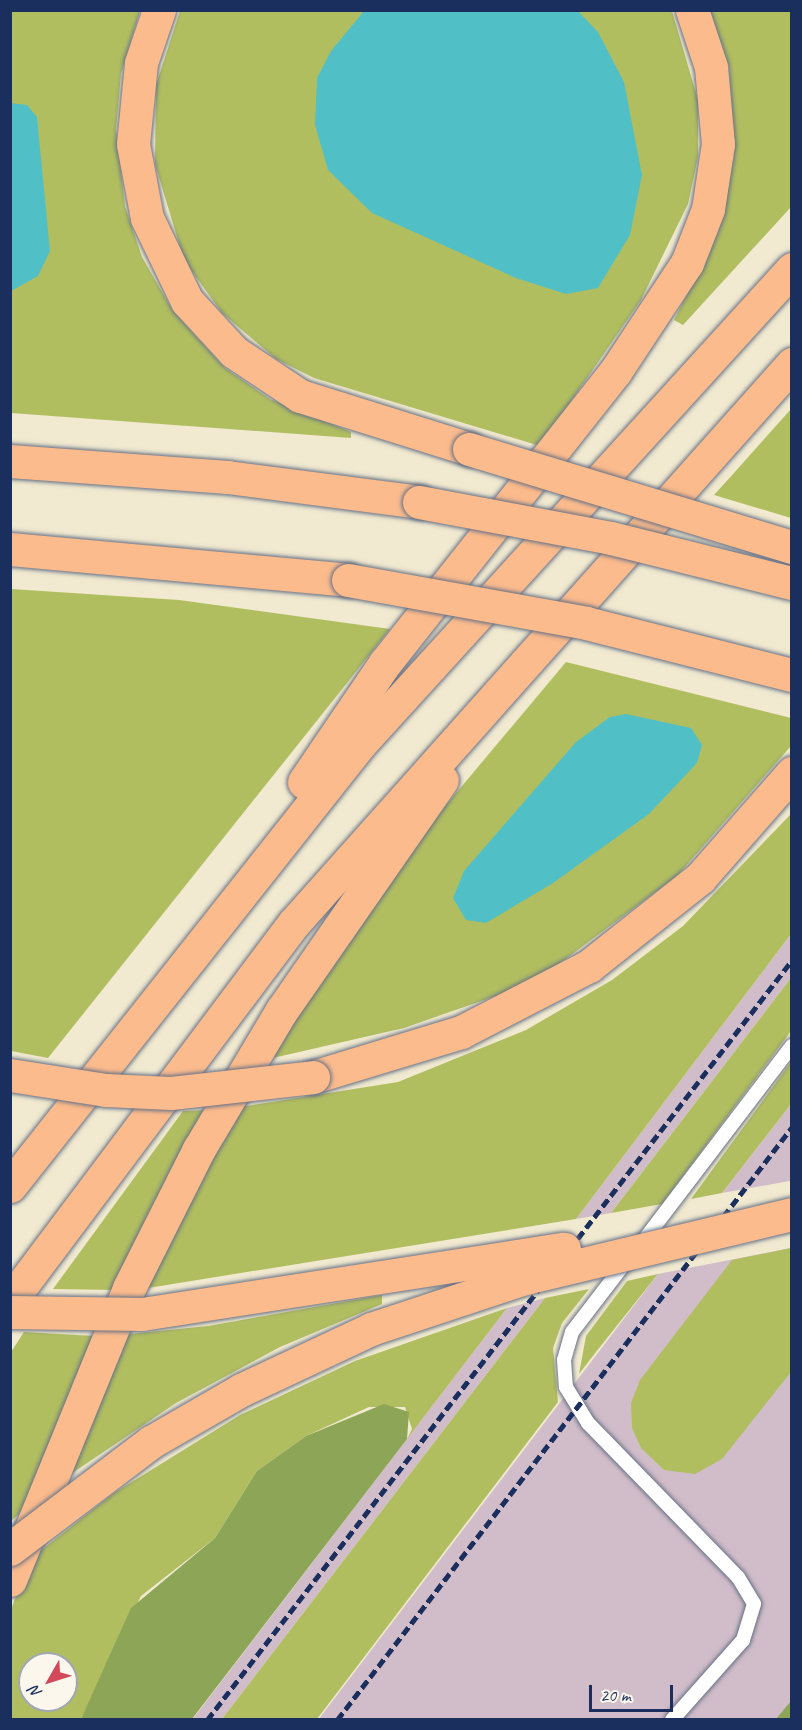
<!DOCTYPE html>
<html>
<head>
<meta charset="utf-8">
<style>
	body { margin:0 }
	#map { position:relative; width:802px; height:1730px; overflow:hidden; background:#f1ead0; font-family:Caveat,sans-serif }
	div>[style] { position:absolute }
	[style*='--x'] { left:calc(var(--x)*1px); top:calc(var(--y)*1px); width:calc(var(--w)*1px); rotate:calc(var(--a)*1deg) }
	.industrial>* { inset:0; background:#d1bdc9 }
	.green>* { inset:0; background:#b1be60 }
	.forest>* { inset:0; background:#8ca556 }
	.water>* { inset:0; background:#51bfc6 }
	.roads { filter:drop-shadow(0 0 2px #667086) drop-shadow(0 0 2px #667086) }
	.lane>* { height:14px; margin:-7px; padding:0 7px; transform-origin:7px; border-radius:7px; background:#fff }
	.highway>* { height:33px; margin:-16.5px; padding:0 16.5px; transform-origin:16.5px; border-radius:16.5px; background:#fbbb8c }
	.rail>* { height:4.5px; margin-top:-2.25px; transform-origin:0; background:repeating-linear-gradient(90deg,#1b2f5e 0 9px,transparent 0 13.5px) }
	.bridges { filter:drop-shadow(0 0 2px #667086) drop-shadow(0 0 2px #667086) }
	.highway-bridge>* { height:33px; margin:-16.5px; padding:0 16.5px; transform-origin:16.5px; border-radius:16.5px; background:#fbbb8c }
	span { translate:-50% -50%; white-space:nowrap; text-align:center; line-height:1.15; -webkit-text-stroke:5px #fbf7ec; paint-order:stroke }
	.frame { position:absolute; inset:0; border:12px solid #1b2f5e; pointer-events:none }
	.north { position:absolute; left:18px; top:1652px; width:60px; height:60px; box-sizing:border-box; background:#fbf7ec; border:2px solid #a1a7b3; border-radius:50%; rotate:231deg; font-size:16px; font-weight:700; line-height:24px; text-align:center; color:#1b2f5e }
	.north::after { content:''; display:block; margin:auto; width:21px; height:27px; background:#d1495b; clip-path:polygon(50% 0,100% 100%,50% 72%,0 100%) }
	.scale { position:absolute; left:589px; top:1685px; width:84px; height:27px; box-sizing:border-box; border:3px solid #1b2f5e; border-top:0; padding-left:8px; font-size:18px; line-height:21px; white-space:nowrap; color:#1b2f5e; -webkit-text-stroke:4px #fbf7ec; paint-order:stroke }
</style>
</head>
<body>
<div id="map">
	<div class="industrial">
		<i style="clip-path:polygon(791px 934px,791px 978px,611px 1213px,576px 1219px)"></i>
		<i style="clip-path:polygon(791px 1104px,790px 1181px,722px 1193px)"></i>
		<i style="clip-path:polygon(791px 1248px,791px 1719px,318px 1720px,658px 1274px)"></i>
		<i style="clip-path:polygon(545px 1298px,222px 1719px,192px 1720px,507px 1308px)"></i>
	</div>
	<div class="green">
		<i style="clip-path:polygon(11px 11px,140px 11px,121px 74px,116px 129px,125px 206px,142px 257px,173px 311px,225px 368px,270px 399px,351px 432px,351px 438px,11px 413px)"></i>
		<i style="clip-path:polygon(180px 11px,672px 11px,698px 100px,698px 157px,688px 204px,641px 300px,540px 446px,314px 378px,276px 359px,222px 313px,184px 260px,155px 164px,156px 85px)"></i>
		<i style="clip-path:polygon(710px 11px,791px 11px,791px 207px,683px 325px,674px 320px,718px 233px,734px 158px,729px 67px)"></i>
		<i style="clip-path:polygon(791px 409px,791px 518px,714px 495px,734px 473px)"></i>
		<i style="clip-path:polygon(11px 589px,179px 600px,390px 629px,48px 1058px,11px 1051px)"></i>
		<i style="clip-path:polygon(566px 662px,791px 718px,791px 746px,677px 876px,552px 969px,507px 992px,404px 1028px,264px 1060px,410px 848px)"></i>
		<i style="clip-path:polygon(791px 814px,791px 934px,576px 1219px,142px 1289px,234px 1108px,398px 1082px,526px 1030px,612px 980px,683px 926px)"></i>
		<i style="clip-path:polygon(791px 978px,791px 1031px,662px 1204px,611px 1213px)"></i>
		<i style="clip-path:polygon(791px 1062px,791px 1104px,722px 1193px,691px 1199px)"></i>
		<i style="clip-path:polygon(208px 1110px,116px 1290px,53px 1289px,183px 1111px)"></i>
		<i style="clip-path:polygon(791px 1248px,791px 1372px,722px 1459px,695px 1474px,664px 1470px,641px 1448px,632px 1428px,631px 1403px,640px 1380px,732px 1260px)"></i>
		<i style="clip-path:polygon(658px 1274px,596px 1352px,579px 1374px,586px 1336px,627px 1281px)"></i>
		<i style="clip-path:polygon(589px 1289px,562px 1323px,553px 1348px,558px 1402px,317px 1719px,222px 1719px,545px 1298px)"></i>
		<i style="clip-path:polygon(382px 1295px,382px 1304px,280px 1347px,176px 1403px,62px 1480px,120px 1335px,208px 1326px)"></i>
		<i style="clip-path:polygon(evenodd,507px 1308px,407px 1439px,412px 1429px,405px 1407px,369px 1407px,306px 1436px,257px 1471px,215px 1538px,141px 1596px,81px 1719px,11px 1719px,10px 1612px,30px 1559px,114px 1493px,240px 1415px,355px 1361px,507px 1308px,30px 1664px,66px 1664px,66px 1700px,30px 1700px,30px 1664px)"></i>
		<i style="clip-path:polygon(24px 1332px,94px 1336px,26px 1508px,11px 1521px,11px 1352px)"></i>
	</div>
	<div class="forest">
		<i style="clip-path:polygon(384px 1404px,409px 1412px,407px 1439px,192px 1719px,81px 1719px,131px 1608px,215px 1538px,257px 1471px,306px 1436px)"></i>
		<i style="clip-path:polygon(791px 1701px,791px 1719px,776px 1719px)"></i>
	</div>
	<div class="water">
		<i style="clip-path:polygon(577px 10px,598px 32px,624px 82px,642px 175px,630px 235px,598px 288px,566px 294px,516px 278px,372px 213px,328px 170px,315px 125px,317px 78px,331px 51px,364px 11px)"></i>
		<i style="clip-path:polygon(10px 103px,27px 105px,37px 117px,50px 251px,38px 276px,11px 291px)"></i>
		<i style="clip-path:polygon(626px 714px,691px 728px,702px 745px,697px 763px,649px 814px,553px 883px,486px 923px,466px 920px,453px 898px,464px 871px,576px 742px,610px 717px)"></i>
	</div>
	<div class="roads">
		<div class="lane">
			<i style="--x:641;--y:1244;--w:249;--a:-52.7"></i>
			<i style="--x:628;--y:1259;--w:92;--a:127.5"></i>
			<i style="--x:572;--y:1332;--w:29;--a:106"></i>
			<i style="--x:564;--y:1360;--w:27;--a:86"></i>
			<i style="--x:566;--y:1387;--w:42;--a:58.6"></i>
			<i style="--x:588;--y:1423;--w:215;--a:45.8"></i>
			<i style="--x:738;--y:1577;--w:31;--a:59"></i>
			<i style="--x:754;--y:1604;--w:38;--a:107"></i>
			<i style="--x:743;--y:1640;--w:107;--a:131.6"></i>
		</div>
		<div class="highway">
			<i style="--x:159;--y:10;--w:56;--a:108.8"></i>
			<i style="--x:141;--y:63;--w:81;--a:95.6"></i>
			<i style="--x:133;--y:144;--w:75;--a:79.3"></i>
			<i style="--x:147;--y:218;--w:92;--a:64.3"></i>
			<i style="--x:187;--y:301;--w:69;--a:47.3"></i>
			<i style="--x:234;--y:352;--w:79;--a:33.7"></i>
			<i style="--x:300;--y:396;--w:177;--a:17.4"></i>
			<i style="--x:10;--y:461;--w:218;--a:4.2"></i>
			<i style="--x:227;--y:477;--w:194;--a:7.4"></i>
			<i style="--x:10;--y:549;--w:339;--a:5.2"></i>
			<i style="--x:304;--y:782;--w:144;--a:-55.8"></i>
			<i style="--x:385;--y:663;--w:371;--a:-51.7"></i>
			<i style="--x:615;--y:372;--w:131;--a:-56.6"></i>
			<i style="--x:687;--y:263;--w:58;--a:-68.7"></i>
			<i style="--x:708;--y:209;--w:66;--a:-81.3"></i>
			<i style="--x:718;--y:144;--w:77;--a:-95.2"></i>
			<i style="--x:711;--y:67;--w:60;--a:-108.4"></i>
			<i style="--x:313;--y:1077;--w:155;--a:-16.9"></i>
			<i style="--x:461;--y:1032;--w:144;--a:-27.3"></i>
			<i style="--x:589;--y:966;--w:142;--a:-38.4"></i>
			<i style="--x:700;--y:878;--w:140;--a:-48.8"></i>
			<i style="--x:10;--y:1186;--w:564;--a:-51.63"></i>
			<i style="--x:360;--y:744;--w:642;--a:-47.71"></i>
			<i style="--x:10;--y:1301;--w:473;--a:-53.1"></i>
			<i style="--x:294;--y:923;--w:749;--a:-48.3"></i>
			<i style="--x:10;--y:1580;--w:315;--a:-67.8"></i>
			<i style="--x:129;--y:1288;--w:156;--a:-63.3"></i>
			<i style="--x:199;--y:1149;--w:162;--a:-59.2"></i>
			<i style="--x:282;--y:1010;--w:280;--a:-55.2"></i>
		</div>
	</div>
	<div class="rail">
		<i style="--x:207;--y:1720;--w:959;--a:-52.41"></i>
		<i style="--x:337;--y:1720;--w:747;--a:-52.5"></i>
	</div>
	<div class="bridges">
		<div class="highway-bridge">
			<i style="--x:469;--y:449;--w:338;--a:16.9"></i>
			<i style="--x:419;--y:502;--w:195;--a:10.6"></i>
			<i style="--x:611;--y:538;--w:187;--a:14"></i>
			<i style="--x:348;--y:580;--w:242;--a:10.2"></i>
			<i style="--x:586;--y:623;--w:212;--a:14.2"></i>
			<i style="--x:10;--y:1075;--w:97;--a:8.9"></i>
			<i style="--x:106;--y:1090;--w:65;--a:2.6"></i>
			<i style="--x:171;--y:1093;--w:143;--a:-6.4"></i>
			<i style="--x:10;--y:1312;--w:132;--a:0.9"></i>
			<i style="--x:142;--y:1314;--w:427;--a:-8.8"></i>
			<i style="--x:10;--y:1549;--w:177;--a:-37.2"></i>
			<i style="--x:151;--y:1442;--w:104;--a:-30"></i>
			<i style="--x:241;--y:1390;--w:144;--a:-25.1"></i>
			<i style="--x:371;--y:1329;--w:162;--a:-18.3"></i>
			<i style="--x:525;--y:1278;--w:275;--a:-13.5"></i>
		</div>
	</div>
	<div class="frame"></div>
	<div class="north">N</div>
	<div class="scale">20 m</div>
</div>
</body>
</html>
